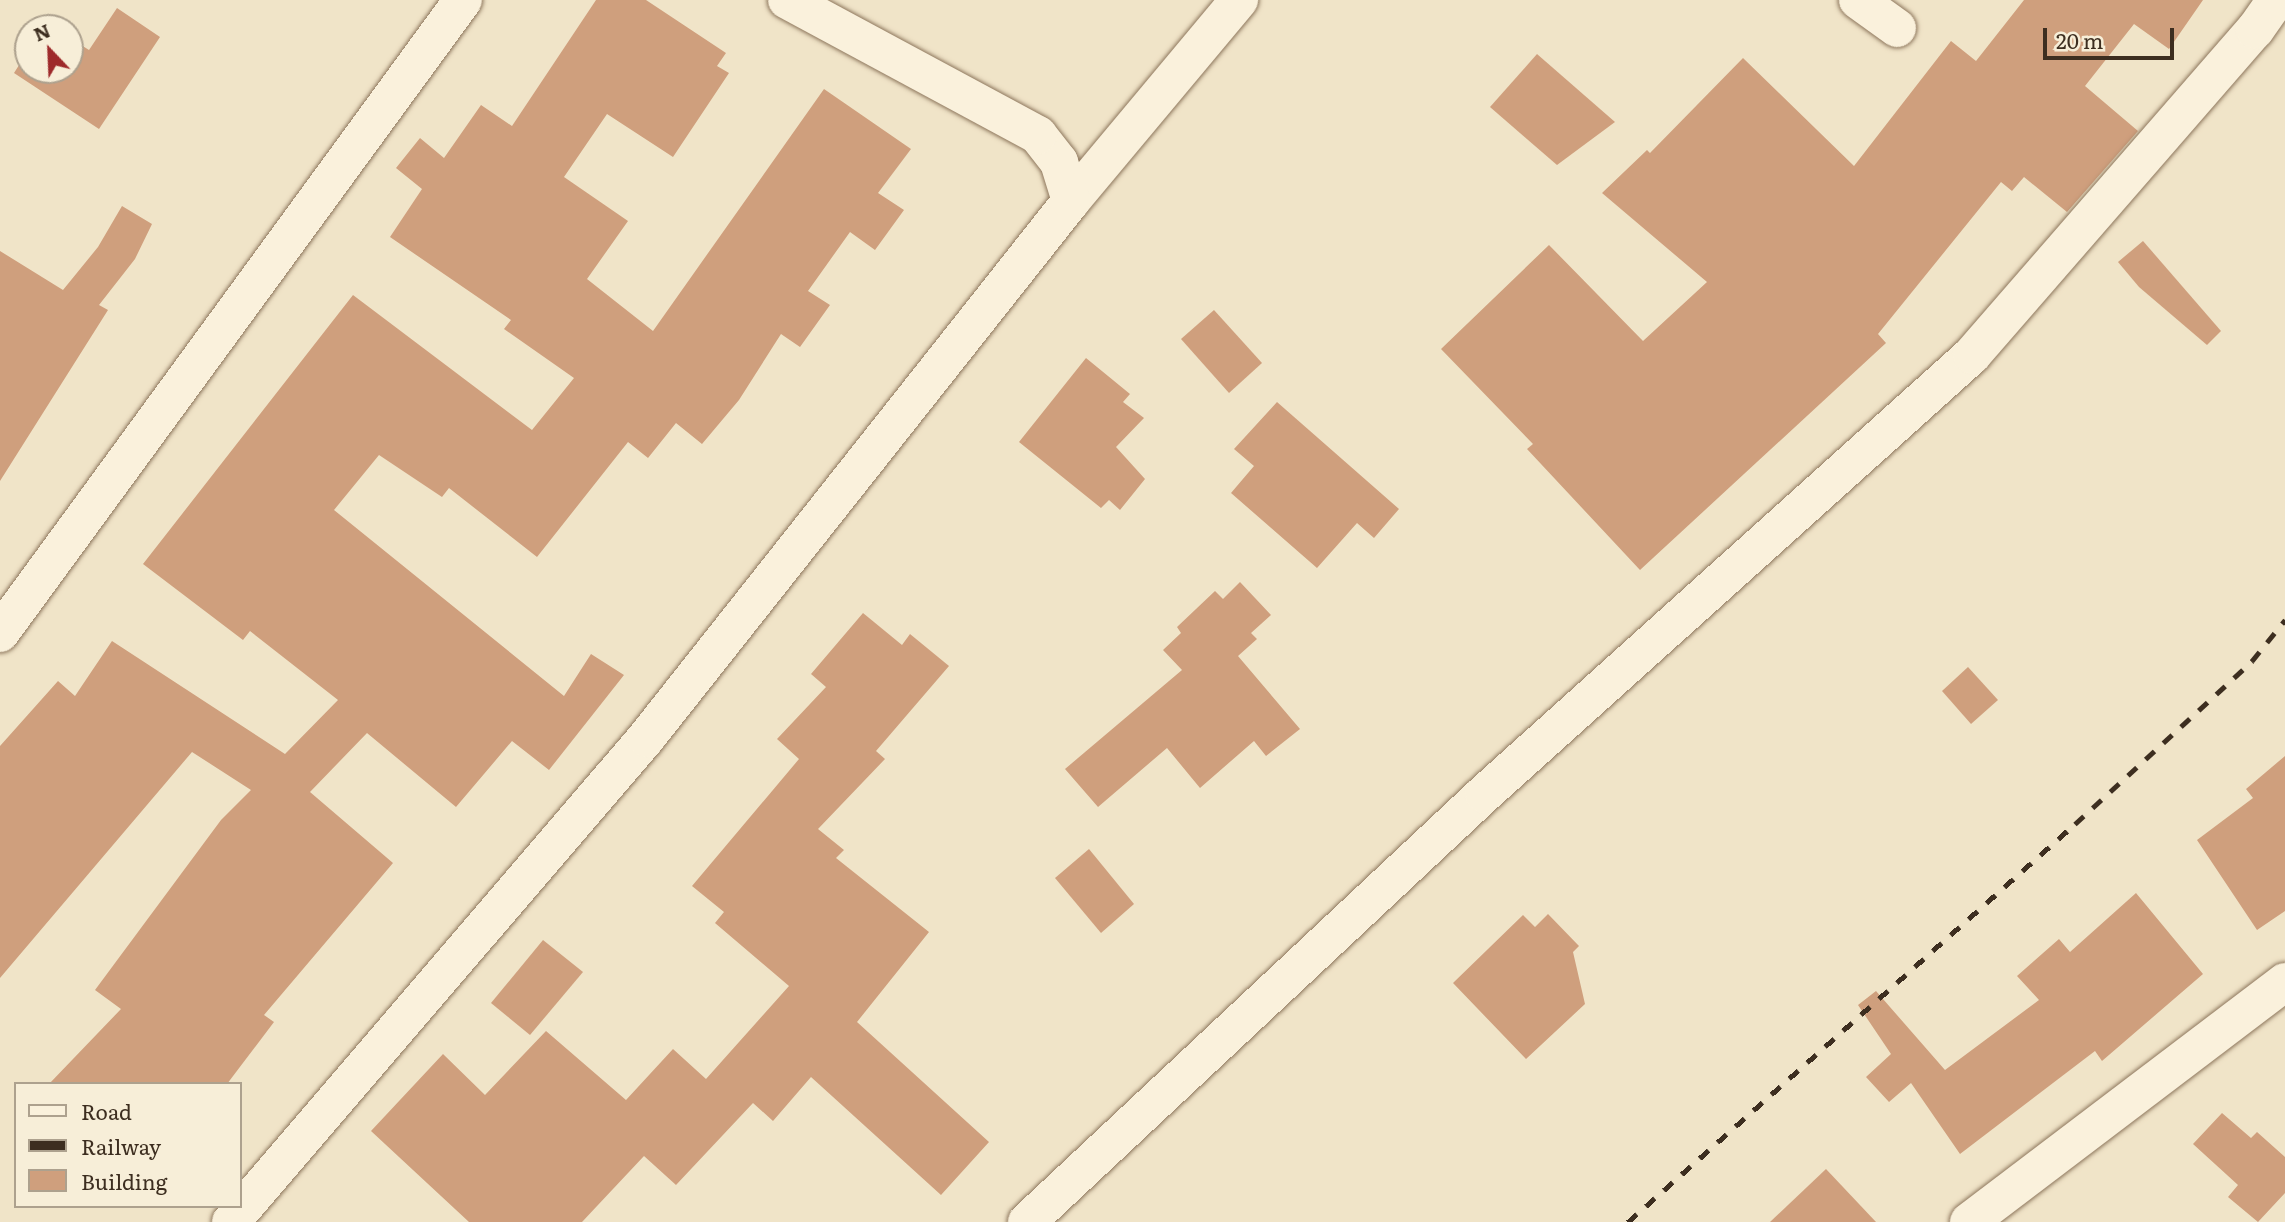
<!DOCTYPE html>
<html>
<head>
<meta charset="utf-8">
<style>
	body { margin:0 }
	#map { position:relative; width:2285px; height:1222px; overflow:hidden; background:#f0e4c8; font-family:Literata,serif }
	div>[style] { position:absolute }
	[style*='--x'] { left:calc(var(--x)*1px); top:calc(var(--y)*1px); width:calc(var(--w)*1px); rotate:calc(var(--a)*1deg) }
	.building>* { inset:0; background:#cf9f7d }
	.roads { filter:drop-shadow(0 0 2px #8d765c) drop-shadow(0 0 2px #8d765c) }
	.street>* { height:38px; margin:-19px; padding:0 19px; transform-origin:19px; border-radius:19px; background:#faf1dc }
	.rail>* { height:5px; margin-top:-2.5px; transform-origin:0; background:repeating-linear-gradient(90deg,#3d2e20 0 12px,transparent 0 24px) }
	span { translate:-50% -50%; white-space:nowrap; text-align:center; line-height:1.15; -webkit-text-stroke:5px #f7eed8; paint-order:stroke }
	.legend { position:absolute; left:14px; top:1082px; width:228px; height:126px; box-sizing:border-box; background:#f7eed8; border:2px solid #ada18e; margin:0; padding:9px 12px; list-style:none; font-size:21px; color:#3d2e20 }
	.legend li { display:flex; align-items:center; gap:14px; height:35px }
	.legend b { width:35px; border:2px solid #ada18e }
	.north { position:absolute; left:14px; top:14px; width:70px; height:70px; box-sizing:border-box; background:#f7eed8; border:2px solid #ada18e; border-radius:50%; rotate:337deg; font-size:19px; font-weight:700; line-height:28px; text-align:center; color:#3d2e20 }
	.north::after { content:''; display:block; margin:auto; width:24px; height:32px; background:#9e2a2b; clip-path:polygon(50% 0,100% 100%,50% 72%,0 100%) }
	.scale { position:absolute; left:2043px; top:28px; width:131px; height:32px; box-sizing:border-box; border:4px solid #3d2e20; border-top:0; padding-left:9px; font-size:21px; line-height:24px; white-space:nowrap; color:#3d2e20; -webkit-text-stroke:5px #f7eed8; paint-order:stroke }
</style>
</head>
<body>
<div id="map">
	<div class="building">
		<i style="clip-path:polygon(596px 0,646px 0,726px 53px,717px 66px,729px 73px,673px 157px,607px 114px,564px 177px,628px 221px,587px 279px,653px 331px,824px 89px,911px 149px,878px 193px,904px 210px,875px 250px,850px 232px,808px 291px,830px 305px,800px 347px,781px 334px,739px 400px,702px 444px,676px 423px,648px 458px,628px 442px,537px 557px,449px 488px,442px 497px,379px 455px,334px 510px,564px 696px,591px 654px,624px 675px,549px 770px,512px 741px,456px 807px,367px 733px,310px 792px,393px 863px,264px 1015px,274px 1022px,227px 1084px,49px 1084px,121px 1009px,95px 990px,221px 820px,251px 790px,192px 752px,0 978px,0 746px,58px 681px,75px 696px,112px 641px,285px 754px,338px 700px,250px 631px,243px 640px,143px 564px,353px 295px,532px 430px,574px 378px,504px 329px,511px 320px,390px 237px,422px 189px,396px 168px,420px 138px,444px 158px,481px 105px,512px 126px)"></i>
		<i style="clip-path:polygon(2024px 0,2203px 0,2169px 49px,2134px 24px,2085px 86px,2138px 131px,2067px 212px,2024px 177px,2012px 191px,2001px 182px,1878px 334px,1886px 343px,1640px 570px,1527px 449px,1533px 444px,1441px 349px,1549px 245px,1643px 341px,1707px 282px,1602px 193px,1647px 150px,1650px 153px,1743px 58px,1854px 166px,1951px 41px,1976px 61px)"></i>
		<i style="clip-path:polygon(117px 8px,160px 37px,99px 129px,14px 73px,28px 51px,28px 70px,70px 70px,70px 38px,89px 50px)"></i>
		<i style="clip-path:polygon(1537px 54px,1615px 122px,1557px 165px,1490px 107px)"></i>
		<i style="clip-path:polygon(122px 206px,152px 224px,135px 259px,99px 305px,108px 310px,0 481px,0 251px,63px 290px,98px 247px)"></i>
		<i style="clip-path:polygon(2143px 241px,2221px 331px,2207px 345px,2139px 287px,2118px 262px)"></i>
		<i style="clip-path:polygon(1214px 310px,1262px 363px,1229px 393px,1181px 339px)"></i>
		<i style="clip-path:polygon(1086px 358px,1130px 394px,1123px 402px,1144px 418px,1116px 447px,1145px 479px,1120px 510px,1109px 500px,1101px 508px,1019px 442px)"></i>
		<i style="clip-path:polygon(1277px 402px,1399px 509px,1374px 538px,1357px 523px,1317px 568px,1231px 493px,1254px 466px,1234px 449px)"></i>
		<i style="clip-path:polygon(1240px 582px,1271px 615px,1251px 633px,1257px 639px,1238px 656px,1300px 729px,1266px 756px,1254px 741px,1200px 788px,1167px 748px,1098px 807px,1065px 769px,1182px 670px,1163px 650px,1181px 633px,1177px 627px,1215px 591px,1223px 599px)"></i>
		<i style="clip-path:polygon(863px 613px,902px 645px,910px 634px,949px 666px,876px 751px,885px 759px,818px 829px,844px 850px,836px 858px,929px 932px,857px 1022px,989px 1142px,941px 1195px,811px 1077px,773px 1121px,753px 1103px,676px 1185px,644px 1156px,582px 1222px,469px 1222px,371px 1131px,443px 1054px,485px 1095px,546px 1031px,626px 1100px,673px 1049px,706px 1079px,789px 986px,715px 923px,724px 912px,692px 886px,799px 759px,777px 739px,826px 687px,811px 674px)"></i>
		<i style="clip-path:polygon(1968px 667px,1998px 700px,1971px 724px,1942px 691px)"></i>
		<i style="clip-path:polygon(2285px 756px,2285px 911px,2257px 930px,2197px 840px,2253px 798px,2246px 789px)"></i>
		<i style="clip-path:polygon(1089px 849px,1134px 904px,1101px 933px,1055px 878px)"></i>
		<i style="clip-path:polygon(2136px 893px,2203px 974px,2102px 1061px,2095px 1051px,1960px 1154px,1911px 1083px,1889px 1102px,1866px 1077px,1891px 1054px,1858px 1005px,1876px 991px,1945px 1070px,2039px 1000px,2017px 976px,2059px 939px,2070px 952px)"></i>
		<i style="clip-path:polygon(1548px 914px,1579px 946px,1573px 952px,1585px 1004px,1526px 1059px,1453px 983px,1523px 915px,1535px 927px)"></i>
		<i style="clip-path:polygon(543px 940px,583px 972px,530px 1035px,491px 1003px)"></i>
		<i style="clip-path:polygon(2222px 1113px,2251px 1138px,2257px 1132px,2285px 1157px,2285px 1193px,2258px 1222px,2228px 1197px,2238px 1185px,2193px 1144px)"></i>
		<i style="clip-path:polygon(1826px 1169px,1876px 1222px,1770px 1222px)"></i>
	</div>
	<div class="roads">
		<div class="street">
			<i style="--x:1858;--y:0;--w:48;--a:35.7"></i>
			<i style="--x:1071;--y:201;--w:262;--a:-50.1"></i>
			<i style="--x:0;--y:633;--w:784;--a:-53.82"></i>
			<i style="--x:231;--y:1222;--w:638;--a:-49.39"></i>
			<i style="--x:646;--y:738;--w:685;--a:-51.64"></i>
			<i style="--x:1071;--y:201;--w:41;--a:-107.1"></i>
			<i style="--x:1059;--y:162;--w:34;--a:-128"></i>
			<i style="--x:1038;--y:135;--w:285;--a:-151.7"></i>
			<i style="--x:1027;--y:1222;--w:626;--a:-43.12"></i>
			<i style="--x:1484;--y:794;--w:656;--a:-41.97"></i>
			<i style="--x:1972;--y:355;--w:431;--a:-49"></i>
			<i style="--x:2255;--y:30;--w:37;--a:-55"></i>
			<i style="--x:1969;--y:1222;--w:397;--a:-37.2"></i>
		</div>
	</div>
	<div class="rail">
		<i style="--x:1628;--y:1222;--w:599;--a:-41.68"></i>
		<i style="--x:2075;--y:824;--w:241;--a:-42.6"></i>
		<i style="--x:2252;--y:661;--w:53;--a:-51.2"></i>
	</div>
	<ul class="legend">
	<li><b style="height:9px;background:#faf1dc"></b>Road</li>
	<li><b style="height:9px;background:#3d2e20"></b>Railway</li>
	<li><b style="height:19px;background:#cf9f7d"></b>Building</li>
	</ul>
	<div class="north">N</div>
	<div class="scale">20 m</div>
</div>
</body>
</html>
